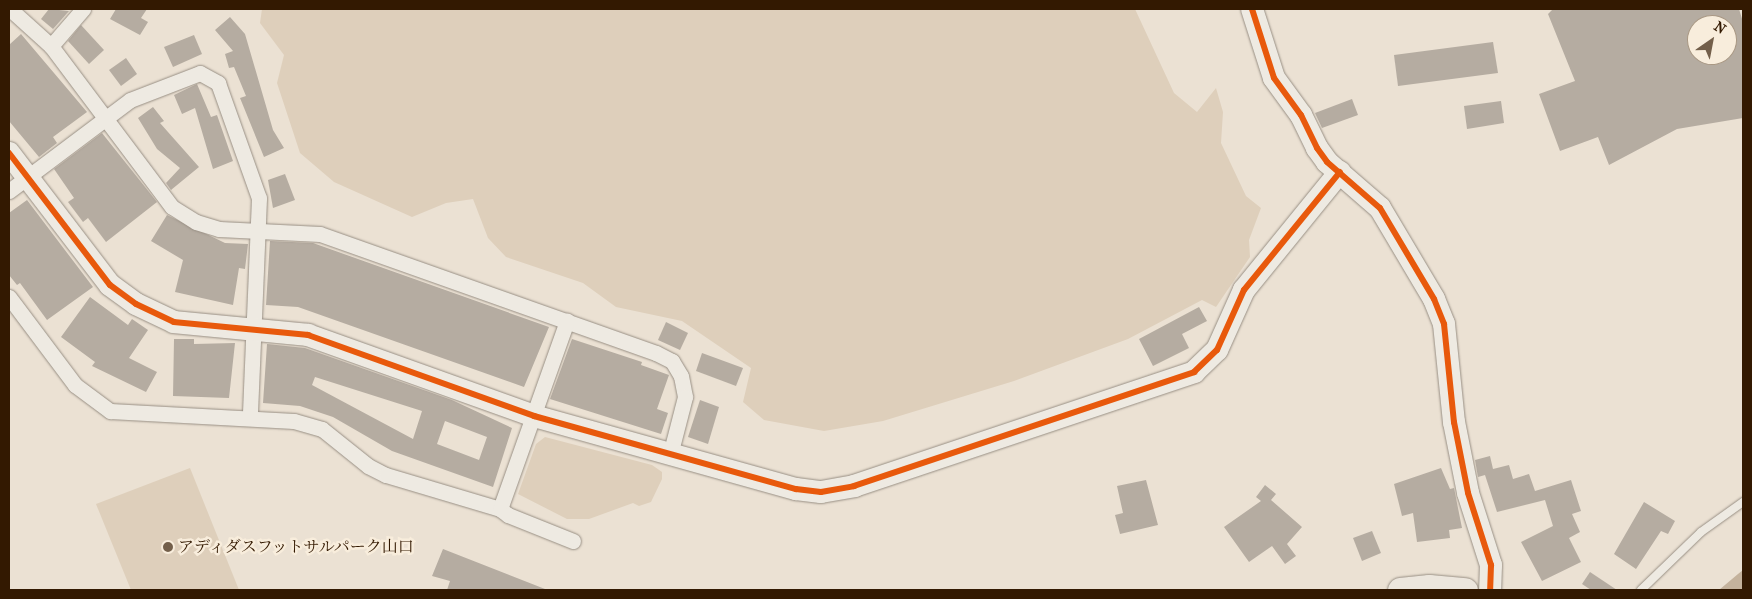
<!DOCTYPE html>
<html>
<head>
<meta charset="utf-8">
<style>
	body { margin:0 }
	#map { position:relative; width:1752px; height:599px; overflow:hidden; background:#ebe1d3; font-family:"IM FELL French Canon","Noto Serif JP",serif }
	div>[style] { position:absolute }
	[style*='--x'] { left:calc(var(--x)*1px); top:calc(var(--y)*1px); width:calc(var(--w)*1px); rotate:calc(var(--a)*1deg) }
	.green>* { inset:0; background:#decfbb }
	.water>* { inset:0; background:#c4b29c }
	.building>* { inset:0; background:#b5aca1 }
	.roads { filter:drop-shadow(0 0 1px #988f84) drop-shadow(0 0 1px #988f84) }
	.lane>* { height:8px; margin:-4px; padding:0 4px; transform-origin:4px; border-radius:4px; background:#eeeae2 }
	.street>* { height:15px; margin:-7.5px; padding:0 7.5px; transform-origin:7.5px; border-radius:7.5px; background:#eeeae2 }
	.secondary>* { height:22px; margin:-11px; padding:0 11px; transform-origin:11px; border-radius:11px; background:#eeeae2 }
	.primary>* { height:25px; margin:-12.5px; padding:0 12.5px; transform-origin:12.5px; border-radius:12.5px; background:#ece6dd }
	.cycleway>* { height:6px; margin:-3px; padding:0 3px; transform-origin:3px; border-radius:3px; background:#e8590c }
	.dots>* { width:14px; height:14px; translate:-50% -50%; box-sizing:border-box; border:2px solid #f8eddc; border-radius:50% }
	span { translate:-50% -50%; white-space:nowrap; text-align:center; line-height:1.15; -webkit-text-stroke:5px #f8eddc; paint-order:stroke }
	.poi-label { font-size:16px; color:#331901 }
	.left { translate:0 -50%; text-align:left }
	.frame { position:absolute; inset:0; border:10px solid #331901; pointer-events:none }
	.north { position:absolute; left:1687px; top:15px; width:50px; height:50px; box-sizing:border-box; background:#f8eddc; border:1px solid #a99884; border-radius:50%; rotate:33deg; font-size:14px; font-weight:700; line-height:20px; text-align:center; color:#331901 }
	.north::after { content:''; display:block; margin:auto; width:18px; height:22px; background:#735f4a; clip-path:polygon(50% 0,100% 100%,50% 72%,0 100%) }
</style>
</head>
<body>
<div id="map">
	<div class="green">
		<i style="clip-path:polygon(262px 9px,1135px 9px,1174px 93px,1197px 112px,1216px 88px,1223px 112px,1221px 143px,1246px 196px,1261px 208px,1249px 240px,1250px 257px,1216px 307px,1202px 300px,1128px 339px,1014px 381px,883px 421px,824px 431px,764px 420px,743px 402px,751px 368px,682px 321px,616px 307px,583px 283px,506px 257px,488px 238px,473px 199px,446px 203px,412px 217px,334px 182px,300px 153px,277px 83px,284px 55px,260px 23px)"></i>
		<i style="clip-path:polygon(545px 437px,652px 465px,662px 472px,662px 479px,651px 502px,639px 506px,633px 503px,589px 519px,567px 519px,518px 494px,536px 444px)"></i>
		<i style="clip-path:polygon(190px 468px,239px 590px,131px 590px,96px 504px)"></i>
	</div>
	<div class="water">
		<i style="clip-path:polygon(1743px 570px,1743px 590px,1719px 590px,1738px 574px)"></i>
	</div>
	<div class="building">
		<i style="clip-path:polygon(49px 9px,69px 11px,53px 29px,41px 19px)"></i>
		<i style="clip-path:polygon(116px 9px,147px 9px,141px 18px,148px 22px,140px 35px,110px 19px)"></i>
		<i style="clip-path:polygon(evenodd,1553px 9px,1739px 9px,1743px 22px,1743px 118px,1677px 129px,1609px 165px,1598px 137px,1560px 151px,1539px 94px,1575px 81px,1548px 14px,1553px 9px,1697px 25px,1727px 25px,1727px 55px,1697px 55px,1697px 25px)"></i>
		<i style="clip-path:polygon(230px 17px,245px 34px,273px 130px,284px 148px,264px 157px,240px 98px,246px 96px,234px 67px,229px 68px,225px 54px,233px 51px,215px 30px)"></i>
		<i style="clip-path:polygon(81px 25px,104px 50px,89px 64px,68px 41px)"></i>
		<i style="clip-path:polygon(21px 34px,87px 112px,53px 137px,57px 143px,39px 157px,9px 121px,9px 45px)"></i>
		<i style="clip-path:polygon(194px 35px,202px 54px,173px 67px,164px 47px)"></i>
		<i style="clip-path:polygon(1493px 42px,1498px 73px,1398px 86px,1394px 55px)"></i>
		<i style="clip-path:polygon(126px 58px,137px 74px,121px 86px,109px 70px)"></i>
		<i style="clip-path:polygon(197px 84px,211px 117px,217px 115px,233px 161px,213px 169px,195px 108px,182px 114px,174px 95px)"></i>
		<i style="clip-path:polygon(1352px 99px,1358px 115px,1322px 128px,1315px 113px)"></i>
		<i style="clip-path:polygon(1501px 101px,1504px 123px,1467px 129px,1464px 106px)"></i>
		<i style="clip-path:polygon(153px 107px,164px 121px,160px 123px,199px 167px,171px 190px,166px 183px,180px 168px,157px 149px,138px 118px)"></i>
		<i style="clip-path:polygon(102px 133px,157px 202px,106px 242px,88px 218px,83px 222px,68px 202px,74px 198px,54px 169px)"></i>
		<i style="clip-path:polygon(285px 174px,295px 200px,273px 208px,268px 180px)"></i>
		<i style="clip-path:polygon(27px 200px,93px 287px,47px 320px,20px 283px,17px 285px,9px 275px,9px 213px)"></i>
		<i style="clip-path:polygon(167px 215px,225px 243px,248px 244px,245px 269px,239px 268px,233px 305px,175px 292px,183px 260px,151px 241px)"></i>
		<i style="clip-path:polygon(270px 241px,313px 243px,549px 327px,524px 387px,298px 307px,266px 305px)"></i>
		<i style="clip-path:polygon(90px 297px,128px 325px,132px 319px,148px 330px,129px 358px,157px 372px,146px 392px,92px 366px,95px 362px,61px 337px)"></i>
		<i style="clip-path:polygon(1199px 307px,1207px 321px,1182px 334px,1189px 348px,1153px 366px,1139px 339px)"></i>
		<i style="clip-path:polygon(666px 322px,688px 333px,680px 350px,658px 340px)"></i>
		<i style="clip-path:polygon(174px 339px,194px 339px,194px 344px,235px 343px,229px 398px,173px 396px)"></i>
		<i style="clip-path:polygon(572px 339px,642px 362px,641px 365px,669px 375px,657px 409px,668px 413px,661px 434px,550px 399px)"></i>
		<i style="clip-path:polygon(evenodd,267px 344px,305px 348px,452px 400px,512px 428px,493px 487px,392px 451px,333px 417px,300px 406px,263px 403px,267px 344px,315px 377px,422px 411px,413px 439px,312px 385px,315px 377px,267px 344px,445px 421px,487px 437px,479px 460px,437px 444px,445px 421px)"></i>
		<i style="clip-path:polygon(702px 353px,743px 368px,736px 386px,696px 371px)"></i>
		<i style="clip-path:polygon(700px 400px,719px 407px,708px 444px,688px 437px)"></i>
		<i style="clip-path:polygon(1490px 456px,1493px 469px,1509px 465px,1513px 479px,1529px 474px,1535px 491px,1571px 480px,1581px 511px,1572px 514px,1580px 532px,1569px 538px,1581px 562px,1542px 581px,1521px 542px,1553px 526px,1545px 500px,1497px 512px,1485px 475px,1478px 477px,1475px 460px)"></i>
		<i style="clip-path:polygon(1441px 468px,1450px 489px,1454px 488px,1462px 528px,1449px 530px,1450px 538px,1417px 542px,1413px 513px,1402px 516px,1394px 484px)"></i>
		<i style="clip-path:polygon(1146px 480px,1158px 525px,1120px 534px,1115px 515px,1123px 513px,1117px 486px)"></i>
		<i style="clip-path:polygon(1265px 485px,1276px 494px,1271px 500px,1302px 527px,1287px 544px,1296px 556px,1285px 564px,1272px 546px,1249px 562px,1224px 527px,1261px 501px,1256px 497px)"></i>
		<i style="clip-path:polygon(1644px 502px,1675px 521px,1668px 534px,1661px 531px,1636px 569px,1614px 554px)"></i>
		<i style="clip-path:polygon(1372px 531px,1381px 553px,1362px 561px,1353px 538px)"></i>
		<i style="clip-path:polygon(443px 549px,545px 589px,545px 590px,447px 590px,450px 581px,432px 576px)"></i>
		<i style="clip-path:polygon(1590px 572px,1617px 590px,1591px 590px,1582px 584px)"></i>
	</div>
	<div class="roads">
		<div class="lane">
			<i style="--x:1641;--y:590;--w:83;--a:-44"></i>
			<i style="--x:1701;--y:532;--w:52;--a:-35.5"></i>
		</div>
		<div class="street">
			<i style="--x:10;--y:9;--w:55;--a:42.1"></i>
			<i style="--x:51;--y:46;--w:201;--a:53.1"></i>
			<i style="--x:172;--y:207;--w:28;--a:32"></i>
			<i style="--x:196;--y:222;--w:24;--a:17"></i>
			<i style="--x:219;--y:229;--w:101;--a:2.8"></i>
			<i style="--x:320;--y:234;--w:356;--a:19.5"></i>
			<i style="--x:656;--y:353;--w:18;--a:27"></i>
			<i style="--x:672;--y:361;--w:17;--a:59"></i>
			<i style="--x:681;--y:376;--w:21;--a:79"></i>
			<i style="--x:685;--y:397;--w:60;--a:104.5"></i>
			<i style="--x:51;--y:46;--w:49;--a:-49.1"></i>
			<i style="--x:9;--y:191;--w:151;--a:-36.9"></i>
			<i style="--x:130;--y:100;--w:75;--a:-21.1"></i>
			<i style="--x:200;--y:73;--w:21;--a:29"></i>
			<i style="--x:218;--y:83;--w:122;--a:70.4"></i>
			<i style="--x:259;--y:198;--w:218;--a:92.4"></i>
			<i style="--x:9;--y:297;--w:110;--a:53.1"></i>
			<i style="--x:75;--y:385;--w:44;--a:36.6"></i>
			<i style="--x:110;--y:411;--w:184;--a:3.1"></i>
			<i style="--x:294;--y:421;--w:29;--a:16"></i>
			<i style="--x:322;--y:429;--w:59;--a:38.8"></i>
			<i style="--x:368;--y:466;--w:20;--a:27"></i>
			<i style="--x:386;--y:475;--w:119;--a:16.6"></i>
			<i style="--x:500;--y:509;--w:200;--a:-70.4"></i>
			<i style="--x:500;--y:509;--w:10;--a:37"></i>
			<i style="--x:508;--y:515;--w:70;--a:21.8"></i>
		</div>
		<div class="secondary">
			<i style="--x:1252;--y:9;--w:72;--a:72.3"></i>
			<i style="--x:1274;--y:78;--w:46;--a:53.9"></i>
			<i style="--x:1301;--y:115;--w:37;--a:64"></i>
			<i style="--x:1317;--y:148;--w:17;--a:54"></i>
			<i style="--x:1327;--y:162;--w:70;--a:41"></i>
			<i style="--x:1380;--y:208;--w:106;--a:59.3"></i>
			<i style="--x:1434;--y:299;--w:27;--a:68"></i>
			<i style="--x:1444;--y:324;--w:99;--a:84.2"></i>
			<i style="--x:1454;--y:422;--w:72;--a:78.8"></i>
			<i style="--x:1468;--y:493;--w:76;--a:72.3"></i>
			<i style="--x:1491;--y:565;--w:25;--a:92"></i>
			<i style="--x:9;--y:153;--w:166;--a:52.6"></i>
			<i style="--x:110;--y:285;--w:32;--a:36"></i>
			<i style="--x:136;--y:304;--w:42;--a:25.3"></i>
			<i style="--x:174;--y:322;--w:135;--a:5.5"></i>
			<i style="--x:308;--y:335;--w:240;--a:19.7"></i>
			<i style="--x:534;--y:416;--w:272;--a:15.6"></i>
			<i style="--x:796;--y:489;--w:25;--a:7"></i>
			<i style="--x:821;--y:492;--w:34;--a:-10"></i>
			<i style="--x:854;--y:486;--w:359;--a:-18.5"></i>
			<i style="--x:1194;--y:372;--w:32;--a:-44"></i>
			<i style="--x:1217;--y:350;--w:66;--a:-65.8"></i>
			<i style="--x:1244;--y:290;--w:152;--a:-50.9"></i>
		</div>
		<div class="primary">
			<i style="--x:1400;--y:590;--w:29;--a:-6"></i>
			<i style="--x:1429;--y:587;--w:36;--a:5"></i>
		</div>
	</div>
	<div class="cycleway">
		<i style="--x:1252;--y:9;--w:72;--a:72.3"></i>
		<i style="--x:1274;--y:78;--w:46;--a:53.9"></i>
		<i style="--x:1301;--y:115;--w:37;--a:64"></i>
		<i style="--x:1317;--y:148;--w:17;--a:54"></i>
		<i style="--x:1327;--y:162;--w:70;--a:41"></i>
		<i style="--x:1380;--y:208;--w:106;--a:59.3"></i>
		<i style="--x:1434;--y:299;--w:27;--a:68"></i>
		<i style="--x:1444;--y:324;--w:99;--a:84.2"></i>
		<i style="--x:1454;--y:422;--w:72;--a:78.8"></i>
		<i style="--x:1468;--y:493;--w:76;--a:72.3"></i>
		<i style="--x:1491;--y:565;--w:25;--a:92"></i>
		<i style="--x:9;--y:153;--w:166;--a:52.6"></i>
		<i style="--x:110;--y:285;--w:32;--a:36"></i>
		<i style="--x:136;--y:304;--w:42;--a:25.3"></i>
		<i style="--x:174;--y:322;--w:135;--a:5.5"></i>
		<i style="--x:308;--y:335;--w:240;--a:19.7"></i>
		<i style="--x:534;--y:416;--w:272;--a:15.6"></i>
		<i style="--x:796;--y:489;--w:25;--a:7"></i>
		<i style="--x:821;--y:492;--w:34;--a:-10"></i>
		<i style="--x:854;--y:486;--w:359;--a:-18.5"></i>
		<i style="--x:1194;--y:372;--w:32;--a:-44"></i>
		<i style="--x:1217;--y:350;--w:66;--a:-65.8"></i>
		<i style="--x:1244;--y:290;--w:152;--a:-50.9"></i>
	</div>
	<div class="dots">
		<i style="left:168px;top:547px;background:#735f4a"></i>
	</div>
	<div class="poi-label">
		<span class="left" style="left:178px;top:547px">アディダスフットサルパーク山口</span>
	</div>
	<div class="frame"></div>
	<div class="north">N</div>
</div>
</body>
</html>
